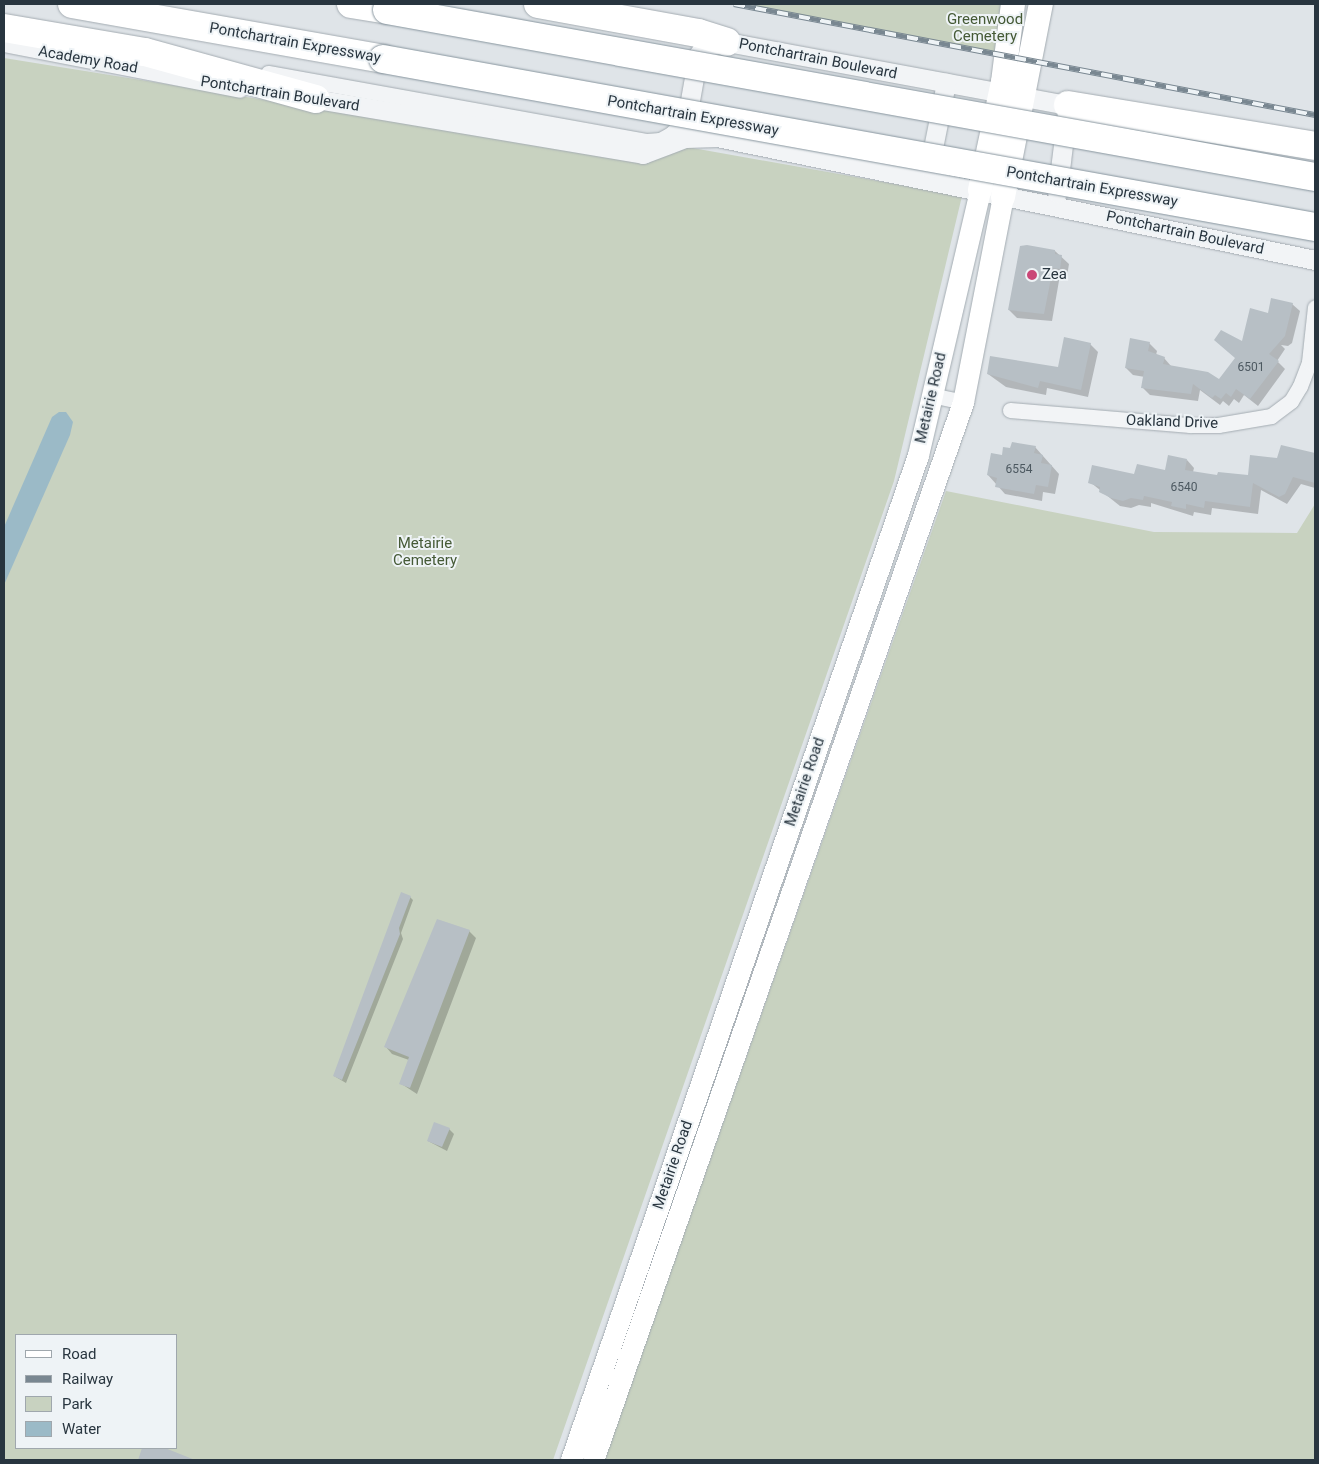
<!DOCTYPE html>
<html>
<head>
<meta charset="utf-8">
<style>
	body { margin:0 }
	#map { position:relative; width:1319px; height:1464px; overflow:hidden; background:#dfe4e8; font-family:Roboto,sans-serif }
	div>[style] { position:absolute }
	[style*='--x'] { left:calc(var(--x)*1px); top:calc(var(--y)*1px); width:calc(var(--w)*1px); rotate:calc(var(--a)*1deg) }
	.green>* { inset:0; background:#c8d2c0 }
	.water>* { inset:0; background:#9bbac7 }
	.shadow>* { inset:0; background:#0003 }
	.building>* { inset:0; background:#b7bfc5 }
	.roads { filter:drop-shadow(0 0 1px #a4acb2) drop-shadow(0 0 1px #a4acb2) }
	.minor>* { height:15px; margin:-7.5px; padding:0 7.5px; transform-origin:7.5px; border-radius:7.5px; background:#f2f4f6 }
	.tertiary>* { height:19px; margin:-9.5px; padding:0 9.5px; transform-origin:9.5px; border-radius:9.5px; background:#f2f4f6 }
	.secondary>* { height:21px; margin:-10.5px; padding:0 10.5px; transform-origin:10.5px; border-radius:10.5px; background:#fff }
	.primary>* { height:24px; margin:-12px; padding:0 12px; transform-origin:12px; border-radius:12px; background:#fff }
	.motorway>* { height:28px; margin:-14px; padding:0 14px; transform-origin:14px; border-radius:14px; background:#fff }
	.rail>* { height:5.5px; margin-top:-2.75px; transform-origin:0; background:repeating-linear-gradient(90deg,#eef3f6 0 11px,#798791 0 22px); box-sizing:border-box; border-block:1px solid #798791 }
	.bridges { filter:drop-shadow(0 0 1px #87959e) drop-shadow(0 0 1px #87959e) }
	.motorway-bridge>* { height:28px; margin:-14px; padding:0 14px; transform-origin:14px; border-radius:14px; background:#fff }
	.dots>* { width:14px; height:14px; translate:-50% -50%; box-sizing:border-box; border:2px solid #eef3f6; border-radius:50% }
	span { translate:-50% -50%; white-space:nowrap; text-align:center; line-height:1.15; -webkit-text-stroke:4px #eef3f6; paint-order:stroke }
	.number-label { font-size:12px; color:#4c5860 }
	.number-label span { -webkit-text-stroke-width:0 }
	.park-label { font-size:15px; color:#455a36 }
	.street-label { font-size:15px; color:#28353f }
	.poi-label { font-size:15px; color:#28353f }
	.left { translate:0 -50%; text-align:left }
	.frame { position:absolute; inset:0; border:5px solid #28353f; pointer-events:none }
	.legend { position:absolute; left:15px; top:1334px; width:162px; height:115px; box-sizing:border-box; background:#eef3f6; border:1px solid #9fa7ad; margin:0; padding:6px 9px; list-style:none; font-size:15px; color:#28353f }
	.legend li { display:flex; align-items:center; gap:10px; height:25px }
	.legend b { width:25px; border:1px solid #9fa7ad }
</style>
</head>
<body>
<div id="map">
	<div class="green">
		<i style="clip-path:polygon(734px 4px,1013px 4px,1004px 56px)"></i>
		<i style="clip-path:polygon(evenodd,4px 58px,645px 161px,687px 147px,962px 196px,894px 481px,553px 1460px,4px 1460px,4px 58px,16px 1335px,176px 1335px,176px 1448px,16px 1448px,16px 1335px)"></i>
		<i style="clip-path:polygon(946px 491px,1154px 532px,1297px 533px,1315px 504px,1315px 1460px,604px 1460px)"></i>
	</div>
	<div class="water">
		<i style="clip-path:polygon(59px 412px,66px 412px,73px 422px,70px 435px,4px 585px,4px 527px,52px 417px)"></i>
	</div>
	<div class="shadow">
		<i style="clip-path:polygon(1055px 251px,1069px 264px,1067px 276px,1060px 275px,1052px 321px,1017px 318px,1009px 310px)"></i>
		<i style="clip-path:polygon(1292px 304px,1300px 311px,1292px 343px,1288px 346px,1281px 345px,1285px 349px,1277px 361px,1285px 369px,1258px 406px,1244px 395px,1239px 403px,1234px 399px,1229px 406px,1223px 401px,1220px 405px,1200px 390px,1198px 401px,1150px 395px,1143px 388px,1145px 377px,1133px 375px,1126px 368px,1149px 343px,1157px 351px,1156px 355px,1164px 358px,1171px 366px,1219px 381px,1236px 358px,1243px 343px,1269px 314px)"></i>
		<i style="clip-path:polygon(1090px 344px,1098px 352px,1088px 397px,1047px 388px,1046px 395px,1006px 387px,988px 374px,1059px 368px)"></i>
		<i style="clip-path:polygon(1035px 447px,1059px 474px,1055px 494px,1043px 492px,1042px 501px,1005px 494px,988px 475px,1003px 456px)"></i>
		<i style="clip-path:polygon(1282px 447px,1315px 455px,1315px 488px,1301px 484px,1287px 504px,1261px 490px,1258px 514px,1212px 508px,1211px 515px,1194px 512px,1193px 516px,1151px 503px,1151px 507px,1139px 505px,1131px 508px,1120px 506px,1090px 482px,1166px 471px,1187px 460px,1194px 468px,1193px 472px,1218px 477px,1249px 477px,1278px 460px)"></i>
		<i style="clip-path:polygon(410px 897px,413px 900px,401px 933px,403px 939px,346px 1083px,334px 1076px)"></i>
		<i style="clip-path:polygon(469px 931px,476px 938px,417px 1094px,400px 1083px,409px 1060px,392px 1054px,386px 1047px)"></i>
		<i style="clip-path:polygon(449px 1129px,454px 1134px,447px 1151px,428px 1141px)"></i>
		<i style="clip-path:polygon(144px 1448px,153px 1451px,155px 1448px,161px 1448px,190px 1460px,139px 1460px)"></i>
	</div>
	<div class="building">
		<i style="clip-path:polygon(1027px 245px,1055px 250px,1055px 254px,1062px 255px,1060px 269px,1053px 268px,1044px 314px,1008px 310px,1020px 246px)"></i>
		<i style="clip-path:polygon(1271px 298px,1293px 303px,1285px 336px,1269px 354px,1279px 361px,1250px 399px,1236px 389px,1231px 397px,1226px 393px,1221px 399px,1215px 395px,1212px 398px,1193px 384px,1191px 394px,1141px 388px,1144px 371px,1125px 368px,1130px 338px,1150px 342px,1148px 351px,1165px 357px,1163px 364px,1208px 372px,1219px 379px,1235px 358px,1214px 340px,1221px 330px,1242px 341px,1250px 308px,1268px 313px)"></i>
		<i style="clip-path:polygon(1064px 337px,1091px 343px,1081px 390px,1040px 381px,1038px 388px,987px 374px,990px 356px,1058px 367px)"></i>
		<i style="clip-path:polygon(1012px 442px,1036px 446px,1034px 453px,1043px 455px,1041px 463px,1052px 465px,1048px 487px,1036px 485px,1034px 494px,995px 487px,997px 478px,987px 475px,991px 453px,1002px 455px,1003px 447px,1010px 448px)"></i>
		<i style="clip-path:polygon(1281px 445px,1315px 453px,1315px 483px,1293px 477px,1285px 494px,1279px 497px,1253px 483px,1250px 507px,1205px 501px,1204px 508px,1186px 504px,1186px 509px,1171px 506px,1172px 502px,1144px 496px,1143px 500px,1131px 498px,1123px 501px,1111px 498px,1099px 492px,1100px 487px,1088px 483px,1092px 465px,1134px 474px,1137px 464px,1165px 470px,1168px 455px,1187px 459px,1185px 470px,1217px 475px,1218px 472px,1248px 475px,1250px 455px,1277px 458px)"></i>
		<i style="clip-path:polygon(401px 892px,411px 896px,399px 928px,400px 934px,342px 1080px,333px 1076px)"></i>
		<i style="clip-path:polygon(437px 919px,470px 930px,410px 1088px,399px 1084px,409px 1057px,384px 1047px)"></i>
		<i style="clip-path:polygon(434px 1122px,450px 1128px,442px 1147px,427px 1141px)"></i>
		<i style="clip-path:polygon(142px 1448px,165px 1448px,195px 1460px,138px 1460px)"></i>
	</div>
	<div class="roads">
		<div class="minor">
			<i style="--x:4;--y:44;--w:240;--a:11"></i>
			<i style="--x:268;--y:73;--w:385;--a:10.2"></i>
			<i style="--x:647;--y:141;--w:13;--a:-4"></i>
			<i style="--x:660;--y:140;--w:13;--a:-29"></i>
			<i style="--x:671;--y:134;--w:23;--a:-47"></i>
			<i style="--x:172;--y:75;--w:24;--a:-2"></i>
			<i style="--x:931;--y:395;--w:33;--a:12"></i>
			<i style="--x:1010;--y:410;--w:181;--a:4.8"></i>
			<i style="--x:1190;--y:425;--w:28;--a:0"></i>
			<i style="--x:1218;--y:425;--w:54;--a:-9.6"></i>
			<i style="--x:1271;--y:416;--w:25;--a:-37"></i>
			<i style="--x:1291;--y:401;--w:17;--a:-59"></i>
			<i style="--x:1300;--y:386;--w:26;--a:-69"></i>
			<i style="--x:1309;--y:362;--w:55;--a:-83.8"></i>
		</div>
		<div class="tertiary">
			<i style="--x:316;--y:99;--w:332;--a:9.5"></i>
			<i style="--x:643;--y:154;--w:45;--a:-20.9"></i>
			<i style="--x:685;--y:138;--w:32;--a:-2"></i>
			<i style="--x:717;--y:137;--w:611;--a:11.62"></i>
			<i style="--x:690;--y:124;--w:8;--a:-113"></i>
			<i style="--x:687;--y:117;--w:63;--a:-79.9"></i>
			<i style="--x:698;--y:55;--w:10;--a:-53"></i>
			<i style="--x:704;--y:47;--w:24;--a:-12"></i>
			<i style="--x:727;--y:42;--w:347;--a:10.5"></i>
			<i style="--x:1068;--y:105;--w:89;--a:97.1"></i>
			<i style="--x:929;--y:168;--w:87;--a:-78.7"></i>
		</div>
		<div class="secondary">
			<i style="--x:571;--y:1460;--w:1063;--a:-70.95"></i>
			<i style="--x:918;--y:455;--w:272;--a:-76.8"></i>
			<i style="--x:593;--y:1460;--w:1121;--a:-70.72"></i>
			<i style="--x:963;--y:402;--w:209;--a:-79"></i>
		</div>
		<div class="primary">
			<i style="--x:980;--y:190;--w:110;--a:-78"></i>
			<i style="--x:1003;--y:82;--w:79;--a:-82.7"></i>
			<i style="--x:1003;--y:197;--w:197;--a:-78.9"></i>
		</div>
		<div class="motorway">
			<i style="--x:72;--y:4;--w:316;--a:10"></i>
			<i style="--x:351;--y:4;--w:36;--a:9"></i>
			<i style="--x:538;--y:4;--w:163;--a:10.3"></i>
			<i style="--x:698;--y:33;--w:30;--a:17"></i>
			<i style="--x:4;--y:28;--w:143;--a:9.7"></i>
			<i style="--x:145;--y:52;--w:177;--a:15.4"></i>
			<i style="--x:1068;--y:105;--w:250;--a:9.4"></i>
		</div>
	</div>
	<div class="rail">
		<i style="--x:734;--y:4;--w:592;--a:10.82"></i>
	</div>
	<div class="bridges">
		<div class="motorway-bridge">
			<i style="--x:387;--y:10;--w:943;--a:10.2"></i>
			<i style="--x:383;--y:59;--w:947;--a:10.22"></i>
		</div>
	</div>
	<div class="dots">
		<i style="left:1032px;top:275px;background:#ca4777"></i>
	</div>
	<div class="number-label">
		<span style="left:1251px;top:368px">6501</span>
		<span style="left:1019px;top:470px">6554</span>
		<span style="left:1184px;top:488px">6540</span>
	</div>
	<div class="park-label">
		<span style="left:985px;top:28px">Greenwood<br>Cemetery</span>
		<span style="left:425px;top:552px">Metairie<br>Cemetery</span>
	</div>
	<div class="street-label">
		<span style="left:295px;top:43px;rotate:10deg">Pontchartrain Expressway</span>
		<span style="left:818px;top:59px;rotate:11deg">Pontchartrain Boulevard</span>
		<span style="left:88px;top:60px;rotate:10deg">Academy Road</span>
		<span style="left:280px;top:94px;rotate:9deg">Pontchartrain Boulevard</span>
		<span style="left:693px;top:116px;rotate:10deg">Pontchartrain Expressway</span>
		<span style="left:1092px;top:187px;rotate:10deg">Pontchartrain Expressway</span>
		<span style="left:1185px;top:233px;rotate:12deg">Pontchartrain Boulevard</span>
		<span style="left:931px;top:398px;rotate:-77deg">Metairie Road</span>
		<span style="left:1172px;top:422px;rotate:2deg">Oakland Drive</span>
		<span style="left:805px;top:782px;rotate:-71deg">Metairie Road</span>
		<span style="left:673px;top:1165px;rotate:-71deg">Metairie Road</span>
	</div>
	<div class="poi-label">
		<span class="left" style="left:1042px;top:275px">Zea</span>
	</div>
	<div class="frame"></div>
	<ul class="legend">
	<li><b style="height:6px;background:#fff"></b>Road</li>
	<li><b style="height:6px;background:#798791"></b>Railway</li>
	<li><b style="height:14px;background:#c8d2c0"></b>Park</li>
	<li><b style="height:14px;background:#9bbac7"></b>Water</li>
	</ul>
</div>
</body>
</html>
